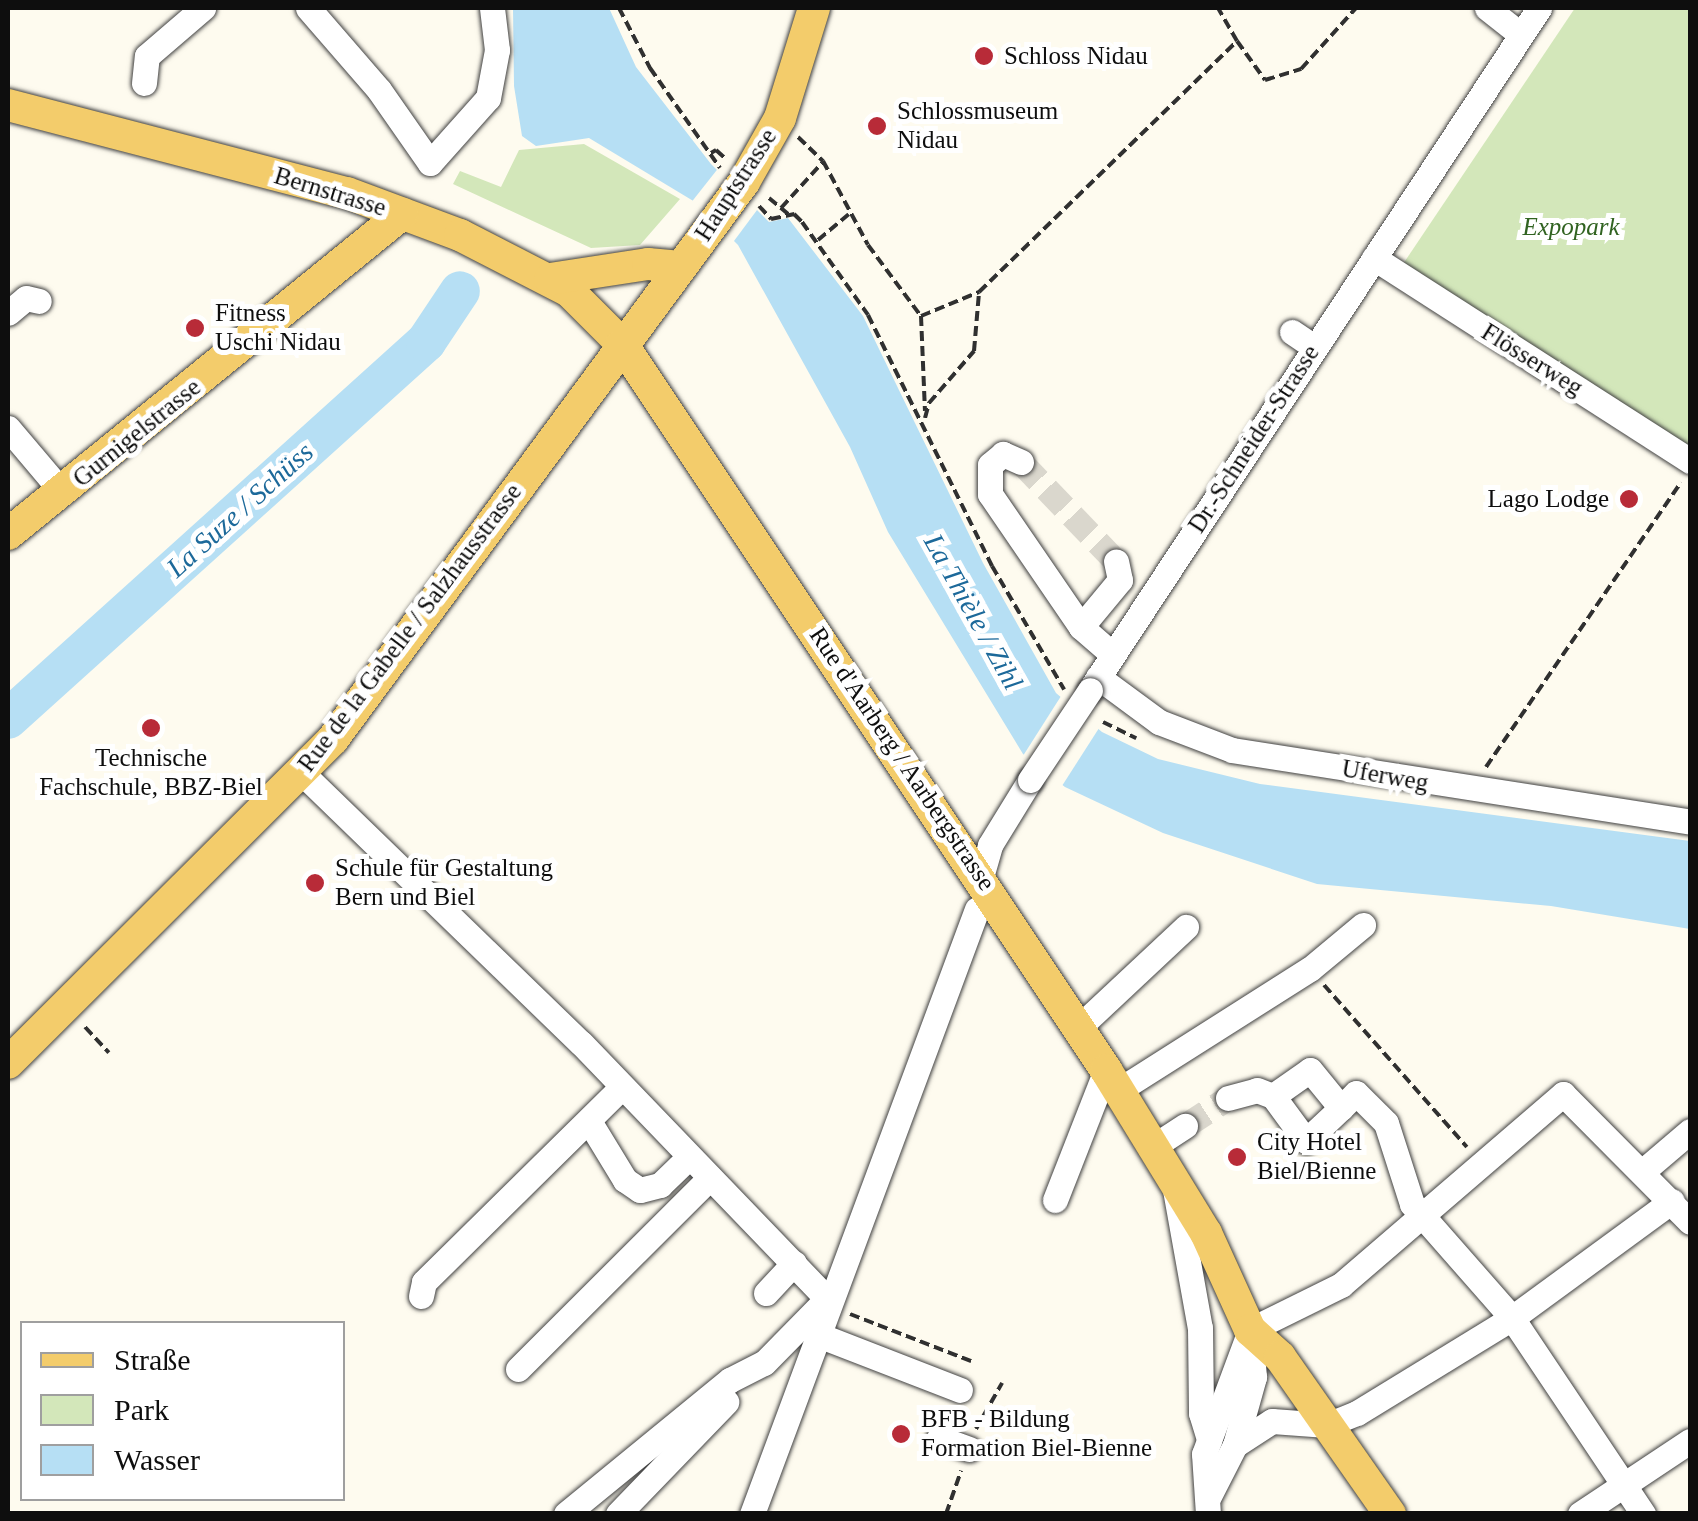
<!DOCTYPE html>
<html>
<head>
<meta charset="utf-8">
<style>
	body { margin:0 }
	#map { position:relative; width:1698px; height:1521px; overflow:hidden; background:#fefbef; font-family:"Times New Roman",serif }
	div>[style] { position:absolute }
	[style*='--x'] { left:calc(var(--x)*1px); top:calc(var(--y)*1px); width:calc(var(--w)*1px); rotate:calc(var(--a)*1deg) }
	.green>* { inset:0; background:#d3e7ba }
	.water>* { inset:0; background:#b6dff4 }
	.pier>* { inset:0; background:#fefbef }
	.river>* { height:40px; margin:-20px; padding:0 20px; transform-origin:20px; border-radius:20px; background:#b6dff4 }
	.minor-tunnel>* { height:25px; margin-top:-12.5px; transform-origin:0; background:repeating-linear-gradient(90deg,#dad7cd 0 25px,transparent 0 37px) }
	.path>* { height:4px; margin-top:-2px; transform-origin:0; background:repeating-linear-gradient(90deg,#303030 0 10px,transparent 0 15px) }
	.roads { filter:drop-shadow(0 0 2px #414141) drop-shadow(0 0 2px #414141) }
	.minor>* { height:25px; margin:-12.5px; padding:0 12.5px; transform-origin:12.5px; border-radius:12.5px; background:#fff }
	.major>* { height:32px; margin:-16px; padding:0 16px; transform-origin:16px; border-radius:16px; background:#f3cc6b }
	.bridges { filter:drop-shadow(0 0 2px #414141) drop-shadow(0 0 2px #414141) }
	.minor-bridge>* { height:25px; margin:-12.5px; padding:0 12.5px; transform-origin:12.5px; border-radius:12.5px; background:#fff }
	.dots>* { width:28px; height:28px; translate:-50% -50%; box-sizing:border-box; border:5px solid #fff; border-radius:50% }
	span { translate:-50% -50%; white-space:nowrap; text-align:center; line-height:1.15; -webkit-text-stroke:10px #fff; paint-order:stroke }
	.poi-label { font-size:25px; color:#0e0e0e }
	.left { translate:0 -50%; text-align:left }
	.right { translate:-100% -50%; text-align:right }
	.street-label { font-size:25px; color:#0e0e0e }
	.park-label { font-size:25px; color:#316321; font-style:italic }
	.water-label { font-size:28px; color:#1c699a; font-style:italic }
	.frame { position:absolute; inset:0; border:10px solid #0e0e0e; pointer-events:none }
	.legend { position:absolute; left:20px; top:1321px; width:325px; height:180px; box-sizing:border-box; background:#fff; border:2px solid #9f9f9f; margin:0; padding:12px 18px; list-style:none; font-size:30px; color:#0e0e0e }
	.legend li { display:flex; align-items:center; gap:20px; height:50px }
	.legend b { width:50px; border:2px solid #9f9f9f }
</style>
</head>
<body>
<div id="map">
	<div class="green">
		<i style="clip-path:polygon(1575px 8px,1690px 8px,1690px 453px,1403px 264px)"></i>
		<i style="clip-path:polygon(584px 144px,680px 199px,640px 245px,591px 248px,453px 184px,460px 171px,501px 187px,519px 150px)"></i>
	</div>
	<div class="water">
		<i style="clip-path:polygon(513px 8px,609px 8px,636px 67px,711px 164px,769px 222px,788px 218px,863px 316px,983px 563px,1056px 693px,1102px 732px,1158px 759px,1260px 784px,1690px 841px,1690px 929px,1551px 906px,1317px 884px,1163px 833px,1065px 787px,1023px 754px,888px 532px,850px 447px,738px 245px,695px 202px,589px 138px,536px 146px,522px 136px,514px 86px)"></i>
	</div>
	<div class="pier">
		<i style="clip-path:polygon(720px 166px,760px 206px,731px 245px,690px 204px)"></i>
		<i style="clip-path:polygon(1063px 693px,1101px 725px,1060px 789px,1021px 759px)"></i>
	</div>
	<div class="river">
		<i style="--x:8;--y:719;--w:563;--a:-42.05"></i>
		<i style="--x:426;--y:342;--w:61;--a:-56.3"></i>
	</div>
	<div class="minor-tunnel">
		<i style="--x:1021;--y:462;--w:137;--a:46.2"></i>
		<i style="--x:1185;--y:1126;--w:51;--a:-33.1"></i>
	</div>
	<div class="path">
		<i style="--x:619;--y:8;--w:68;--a:62.7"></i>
		<i style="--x:650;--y:68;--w:122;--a:55"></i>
		<i style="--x:1237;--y:41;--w:48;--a:54.3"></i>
		<i style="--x:1265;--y:80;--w:38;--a:-17"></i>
		<i style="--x:1301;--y:69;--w:82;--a:-48"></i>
		<i style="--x:798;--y:137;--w:35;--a:44"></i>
		<i style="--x:823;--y:161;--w:95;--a:61.8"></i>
		<i style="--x:868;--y:245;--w:89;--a:53.3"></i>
		<i style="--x:921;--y:316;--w:63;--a:-22.5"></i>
		<i style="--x:979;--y:292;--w:360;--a:-44.2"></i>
		<i style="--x:1237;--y:41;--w:38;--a:-120"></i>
		<i style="--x:711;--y:153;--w:6;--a:-31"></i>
		<i style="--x:716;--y:150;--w:13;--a:42"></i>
		<i style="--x:769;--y:198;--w:25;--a:40"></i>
		<i style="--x:759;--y:206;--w:18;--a:47"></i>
		<i style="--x:771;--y:219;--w:24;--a:-12"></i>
		<i style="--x:794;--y:214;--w:11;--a:45"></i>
		<i style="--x:802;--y:222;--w:114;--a:54.6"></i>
		<i style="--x:868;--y:315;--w:280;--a:63.7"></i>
		<i style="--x:992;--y:566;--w:143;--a:59.7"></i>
		<i style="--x:781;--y:208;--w:61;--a:-47.7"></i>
		<i style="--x:818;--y:240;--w:40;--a:-40"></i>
		<i style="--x:921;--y:316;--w:95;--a:87.6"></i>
		<i style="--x:925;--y:418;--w:16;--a:-75"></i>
		<i style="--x:929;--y:403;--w:69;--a:-49.1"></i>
		<i style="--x:974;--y:351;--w:58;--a:-85.1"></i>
		<i style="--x:1103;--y:722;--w:37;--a:26"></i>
		<i style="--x:1486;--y:767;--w:345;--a:-55.6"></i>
		<i style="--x:1324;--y:985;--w:216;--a:48.6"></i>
		<i style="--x:85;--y:1027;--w:35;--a:47"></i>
		<i style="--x:850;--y:1314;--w:130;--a:21.2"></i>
		<i style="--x:976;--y:1429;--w:53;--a:-60.5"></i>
		<i style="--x:946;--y:1514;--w:46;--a:-70.8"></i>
	</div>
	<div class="roads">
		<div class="minor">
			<i style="--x:308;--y:8;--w:108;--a:49.1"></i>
			<i style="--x:379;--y:90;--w:89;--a:55.1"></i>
			<i style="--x:430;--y:163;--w:87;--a:-48.3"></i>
			<i style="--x:488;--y:98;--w:49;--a:-79.4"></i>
			<i style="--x:497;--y:50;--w:42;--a:-96.8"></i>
			<i style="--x:1487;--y:8;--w:42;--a:38.2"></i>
			<i style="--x:144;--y:83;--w:27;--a:-84"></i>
			<i style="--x:147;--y:56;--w:74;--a:-40.6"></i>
			<i style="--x:1374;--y:258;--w:376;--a:32.7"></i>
			<i style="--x:8;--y:313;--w:23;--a:-40"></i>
			<i style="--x:26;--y:298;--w:13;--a:13"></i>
			<i style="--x:1292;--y:332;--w:27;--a:34"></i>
			<i style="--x:8;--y:428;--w:85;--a:49.8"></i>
			<i style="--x:1021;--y:462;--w:20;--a:-156"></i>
			<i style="--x:1003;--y:454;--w:17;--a:140"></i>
			<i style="--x:990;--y:465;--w:29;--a:90"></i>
			<i style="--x:990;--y:494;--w:161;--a:55.6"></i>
			<i style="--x:1081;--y:627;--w:41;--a:41.1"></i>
			<i style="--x:1081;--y:627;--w:61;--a:-50.3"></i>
			<i style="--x:1120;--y:580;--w:19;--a:-102"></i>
			<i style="--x:1098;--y:677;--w:76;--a:36.4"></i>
			<i style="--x:1159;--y:722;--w:78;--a:21"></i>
			<i style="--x:1232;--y:750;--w:464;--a:8.9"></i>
			<i style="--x:1090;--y:690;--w:817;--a:-56.64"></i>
			<i style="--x:302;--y:773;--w:388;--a:44.1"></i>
			<i style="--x:581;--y:1043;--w:355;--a:46.1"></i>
			<i style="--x:981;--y:877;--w:33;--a:-74"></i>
			<i style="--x:990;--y:845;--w:76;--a:-58.4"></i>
			<i style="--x:1078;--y:1028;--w:148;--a:-43.1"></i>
			<i style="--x:1119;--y:1090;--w:226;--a:-32.4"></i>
			<i style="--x:1310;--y:969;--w:69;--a:-39.7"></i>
			<i style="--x:1228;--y:1098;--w:30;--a:-15"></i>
			<i style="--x:1257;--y:1090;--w:17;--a:21"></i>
			<i style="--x:1341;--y:1108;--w:48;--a:136.7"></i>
			<i style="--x:1306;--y:1141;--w:56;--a:-126.3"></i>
			<i style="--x:1273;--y:1096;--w:45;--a:-35.1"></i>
			<i style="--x:1310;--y:1070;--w:49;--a:50.8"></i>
			<i style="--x:1341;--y:1108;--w:21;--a:-45"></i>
			<i style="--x:1356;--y:1093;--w:42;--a:45"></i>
			<i style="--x:1386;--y:1123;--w:85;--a:72.2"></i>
			<i style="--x:1412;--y:1204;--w:152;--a:48.7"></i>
			<i style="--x:1512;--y:1318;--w:236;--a:56.2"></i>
			<i style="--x:589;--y:1121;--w:69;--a:58.6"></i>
			<i style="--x:625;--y:1180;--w:18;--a:34"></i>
			<i style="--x:640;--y:1190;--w:21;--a:-14"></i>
			<i style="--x:660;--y:1185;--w:40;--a:-44"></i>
			<i style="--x:1154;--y:1146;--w:37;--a:-33"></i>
			<i style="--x:1642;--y:1172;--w:63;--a:-40.5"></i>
			<i style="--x:1174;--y:1184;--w:146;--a:79.8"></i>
			<i style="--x:1200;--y:1328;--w:85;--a:89.3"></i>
			<i style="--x:1201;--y:1413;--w:28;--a:73"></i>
			<i style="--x:1055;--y:1200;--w:140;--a:-68.6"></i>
			<i style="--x:766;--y:1293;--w:41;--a:-47"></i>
			<i style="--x:421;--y:1296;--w:14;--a:-78"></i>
			<i style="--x:424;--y:1282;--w:278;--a:-44.6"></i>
			<i style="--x:1250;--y:1330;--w:102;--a:-26.3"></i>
			<i style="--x:1341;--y:1285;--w:293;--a:-40.7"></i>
			<i style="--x:1563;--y:1094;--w:180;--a:45.2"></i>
			<i style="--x:821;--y:1336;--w:149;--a:21.2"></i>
			<i style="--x:518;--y:1369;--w:271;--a:-44.9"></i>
			<i style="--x:939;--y:1438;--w:32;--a:20"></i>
			<i style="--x:1235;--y:1445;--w:44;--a:-33"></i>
			<i style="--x:1272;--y:1421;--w:55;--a:4.2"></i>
			<i style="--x:1327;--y:1425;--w:32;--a:-22"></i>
			<i style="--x:1357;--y:1413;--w:182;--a:-31.5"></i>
			<i style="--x:1512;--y:1318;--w:198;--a:-36.2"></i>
			<i style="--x:1209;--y:1496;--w:57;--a:-63"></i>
			<i style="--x:1235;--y:1445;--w:71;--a:-74.4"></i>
			<i style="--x:1254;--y:1377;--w:47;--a:-94.9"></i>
			<i style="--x:566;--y:1514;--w:212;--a:-39.3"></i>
			<i style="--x:730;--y:1380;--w:38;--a:-27"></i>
			<i style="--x:764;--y:1363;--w:90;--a:-45.5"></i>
			<i style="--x:618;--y:1514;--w:156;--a:-46"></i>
			<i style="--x:752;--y:1514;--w:645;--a:-69.6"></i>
			<i style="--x:1208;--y:1514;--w:60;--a:-93.8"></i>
			<i style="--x:1204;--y:1454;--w:132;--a:-69.6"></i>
			<i style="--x:1580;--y:1514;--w:132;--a:-33.6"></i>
		</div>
		<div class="major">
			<i style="--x:8;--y:105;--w:350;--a:14.6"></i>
			<i style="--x:347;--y:193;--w:121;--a:20.4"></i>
			<i style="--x:460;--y:235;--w:123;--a:27.2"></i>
			<i style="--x:569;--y:291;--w:75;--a:45"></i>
			<i style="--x:622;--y:344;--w:873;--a:56.31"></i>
			<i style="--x:1106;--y:1070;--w:191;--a:58.5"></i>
			<i style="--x:1206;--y:1233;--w:107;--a:65.6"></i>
			<i style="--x:1250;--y:1330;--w:40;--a:42"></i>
			<i style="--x:1280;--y:1357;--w:192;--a:55"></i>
			<i style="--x:550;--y:279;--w:99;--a:-8.7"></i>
			<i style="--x:648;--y:264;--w:33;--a:5"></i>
			<i style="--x:8;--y:534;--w:508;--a:-39.08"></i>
			<i style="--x:8;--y:1063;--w:459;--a:-44.9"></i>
			<i style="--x:333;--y:739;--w:692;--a:-53.58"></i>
			<i style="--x:744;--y:182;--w:73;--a:-60.6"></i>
			<i style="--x:780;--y:118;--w:115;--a:-72.8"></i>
		</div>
	</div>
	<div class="bridges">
		<div class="minor-bridge">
			<i style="--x:1030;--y:780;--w:108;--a:-56.3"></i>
		</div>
	</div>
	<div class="dots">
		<i style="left:984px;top:56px;background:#b82b38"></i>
		<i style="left:877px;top:126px;background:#b82b38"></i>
		<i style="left:195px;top:328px;background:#b82b38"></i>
		<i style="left:1629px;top:499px;background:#b82b38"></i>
		<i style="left:151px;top:728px;background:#b82b38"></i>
		<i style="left:315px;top:883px;background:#b82b38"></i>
		<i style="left:1237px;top:1157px;background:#b82b38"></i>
		<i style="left:901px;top:1434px;background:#b82b38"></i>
	</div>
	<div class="poi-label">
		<span class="left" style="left:1004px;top:56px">Schloss Nidau</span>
		<span class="left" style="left:897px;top:126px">Schlossmuseum<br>Nidau</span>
		<span class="left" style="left:215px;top:328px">Fitness<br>Uschi Nidau</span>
		<span class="right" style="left:1609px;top:499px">Lago Lodge</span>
		<span style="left:151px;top:773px">Technische<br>Fachschule, BBZ-Biel</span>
		<span class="left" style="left:335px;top:883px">Schule für Gestaltung<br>Bern und Biel</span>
		<span class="left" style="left:1257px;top:1157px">City Hotel<br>Biel/Bienne</span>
		<span class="left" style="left:921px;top:1434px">BFB - Bildung<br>Formation Biel-Bienne</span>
	</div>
	<div class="street-label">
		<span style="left:736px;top:185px;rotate:-57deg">Hauptstrasse</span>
		<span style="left:330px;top:192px;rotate:17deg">Bernstrasse</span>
		<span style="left:1532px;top:360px;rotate:32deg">Flösserweg</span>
		<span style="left:137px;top:433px;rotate:-39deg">Gurnigelstrasse</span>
		<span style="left:1254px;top:439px;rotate:-57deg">Dr.-Schneider-Strasse</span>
		<span style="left:410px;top:628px;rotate:-53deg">Rue de la Gabelle / Salzhausstrasse</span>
		<span style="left:902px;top:759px;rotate:56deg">Rue d'Aarberg / Aarbergstrasse</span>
		<span style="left:1385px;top:776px;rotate:10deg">Uferweg</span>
	</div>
	<div class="park-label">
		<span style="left:1571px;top:227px">Expopark</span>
	</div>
	<div class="water-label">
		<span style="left:240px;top:510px;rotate:-42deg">La Suze / Schüss</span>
		<span style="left:973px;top:612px;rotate:61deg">La Thièle / Zihl</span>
	</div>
	<div class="frame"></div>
	<ul class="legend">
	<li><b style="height:12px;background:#f3cc6b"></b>Straße</li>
	<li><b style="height:28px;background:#d3e7ba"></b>Park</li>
	<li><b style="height:28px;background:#b6dff4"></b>Wasser</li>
	</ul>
</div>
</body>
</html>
